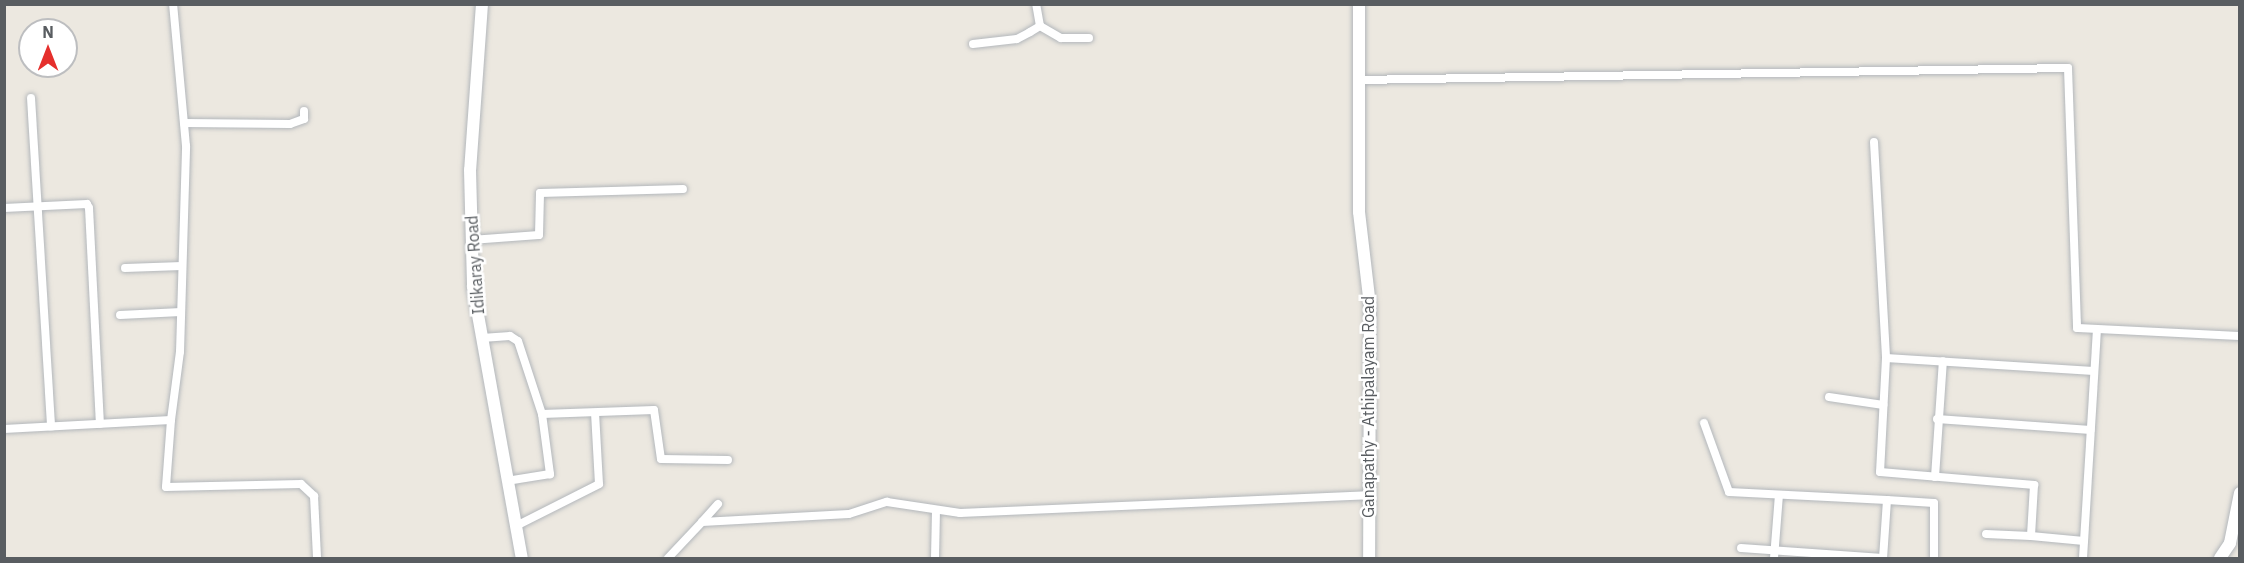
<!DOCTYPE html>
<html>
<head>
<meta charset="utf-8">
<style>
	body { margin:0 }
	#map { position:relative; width:2244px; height:563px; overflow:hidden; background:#ece8e0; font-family:"IBM Plex Sans",sans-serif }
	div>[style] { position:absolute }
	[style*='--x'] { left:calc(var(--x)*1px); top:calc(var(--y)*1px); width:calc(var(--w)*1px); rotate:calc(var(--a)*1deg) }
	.roads { filter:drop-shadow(0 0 2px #b3b7bb) drop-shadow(0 0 2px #b3b7bb) }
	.street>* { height:8px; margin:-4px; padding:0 4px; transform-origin:4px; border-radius:4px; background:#fff }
	.secondary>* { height:12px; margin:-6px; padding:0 6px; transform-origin:6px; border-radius:6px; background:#fff }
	span { translate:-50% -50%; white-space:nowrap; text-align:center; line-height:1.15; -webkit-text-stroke:5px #fff; paint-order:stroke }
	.street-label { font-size:16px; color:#595d61 }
	.frame { position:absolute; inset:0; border:6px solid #595d61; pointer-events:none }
	.north { position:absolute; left:18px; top:18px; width:60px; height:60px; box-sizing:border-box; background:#fff; border:2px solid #bdbec0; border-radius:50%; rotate:0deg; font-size:16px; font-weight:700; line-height:24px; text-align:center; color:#595d61 }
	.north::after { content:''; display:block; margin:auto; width:21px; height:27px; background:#e52f2c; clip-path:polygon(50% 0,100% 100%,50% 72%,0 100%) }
</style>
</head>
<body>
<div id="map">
	<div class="roads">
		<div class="street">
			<i style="--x:1040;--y:26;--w:24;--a:30"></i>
			<i style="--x:1061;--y:38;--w:28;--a:0"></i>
			<i style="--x:973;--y:44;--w:44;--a:-6.5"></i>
			<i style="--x:1017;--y:39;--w:15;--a:-28"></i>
			<i style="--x:1030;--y:32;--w:12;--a:-31"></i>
			<i style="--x:1040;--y:26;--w:22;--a:-100"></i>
			<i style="--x:1358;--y:80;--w:710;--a:-0.97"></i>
			<i style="--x:2068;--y:68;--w:260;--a:88"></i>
			<i style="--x:2077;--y:328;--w:163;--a:2.8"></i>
			<i style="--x:31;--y:98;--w:329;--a:86.5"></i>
			<i style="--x:184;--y:123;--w:106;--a:0.5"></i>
			<i style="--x:290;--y:124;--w:15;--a:-20"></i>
			<i style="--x:304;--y:119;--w:8;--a:-90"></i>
			<i style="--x:1874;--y:142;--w:216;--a:86.8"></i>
			<i style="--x:1886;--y:358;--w:114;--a:93"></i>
			<i style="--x:1880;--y:472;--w:155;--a:4.8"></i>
			<i style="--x:2034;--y:485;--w:51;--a:93.4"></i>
			<i style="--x:2031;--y:536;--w:53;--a:5.4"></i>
			<i style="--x:4;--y:208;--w:83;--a:-2.8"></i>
			<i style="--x:87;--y:204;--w:4;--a:63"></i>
			<i style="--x:89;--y:208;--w:216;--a:87.1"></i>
			<i style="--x:471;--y:240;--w:68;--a:-4.2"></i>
			<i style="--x:539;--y:235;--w:42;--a:-88.6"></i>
			<i style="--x:540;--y:193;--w:143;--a:-1.6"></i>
			<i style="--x:125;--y:268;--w:57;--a:-2"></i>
			<i style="--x:120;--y:315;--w:61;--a:-2.8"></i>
			<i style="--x:482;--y:338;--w:28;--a:-4"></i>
			<i style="--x:510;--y:336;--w:9;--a:32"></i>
			<i style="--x:518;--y:341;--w:77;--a:71.8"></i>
			<i style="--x:542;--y:414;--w:61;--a:82.4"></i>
			<i style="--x:550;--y:474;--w:44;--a:170.8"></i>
			<i style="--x:1886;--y:358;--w:208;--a:3.6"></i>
			<i style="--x:1829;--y:397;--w:55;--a:8.4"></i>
			<i style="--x:542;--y:414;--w:112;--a:-2"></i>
			<i style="--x:654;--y:410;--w:49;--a:81.9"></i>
			<i style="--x:661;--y:459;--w:67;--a:0.9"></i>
			<i style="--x:1937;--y:419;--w:154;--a:4.1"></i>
			<i style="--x:171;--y:420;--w:69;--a:-82.5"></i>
			<i style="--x:180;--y:352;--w:206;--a:-88.3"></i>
			<i style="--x:186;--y:146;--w:143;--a:-95.2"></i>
			<i style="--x:1704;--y:423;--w:73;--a:70.1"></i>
			<i style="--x:1729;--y:492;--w:158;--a:2.9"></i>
			<i style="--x:1887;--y:500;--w:58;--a:93.9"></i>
			<i style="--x:4;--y:429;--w:167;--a:-3.1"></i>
			<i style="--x:171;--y:420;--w:67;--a:94.3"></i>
			<i style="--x:166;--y:487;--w:135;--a:-1.3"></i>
			<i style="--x:301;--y:484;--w:18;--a:43"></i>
			<i style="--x:314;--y:496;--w:62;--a:87.2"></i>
			<i style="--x:1935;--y:477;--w:116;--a:-86.1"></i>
			<i style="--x:1887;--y:500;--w:47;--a:3.7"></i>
			<i style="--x:1934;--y:503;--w:55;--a:90"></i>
			<i style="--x:718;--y:504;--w:24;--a:132"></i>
			<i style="--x:702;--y:522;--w:147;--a:-3.1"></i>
			<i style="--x:849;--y:514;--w:40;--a:-18"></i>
			<i style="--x:887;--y:502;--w:74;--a:8.6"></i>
			<i style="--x:960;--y:513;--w:408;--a:-2.5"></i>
			<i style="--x:516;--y:526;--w:93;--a:-26.8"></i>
			<i style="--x:599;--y:484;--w:71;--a:-93.2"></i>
			<i style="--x:1986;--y:534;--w:45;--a:2.5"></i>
			<i style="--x:1741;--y:548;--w:142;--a:4"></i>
			<i style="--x:668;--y:558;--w:50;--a:-46.6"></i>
			<i style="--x:935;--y:558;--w:46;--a:-88.8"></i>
			<i style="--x:1774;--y:558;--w:63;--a:-85.5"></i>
			<i style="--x:2083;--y:558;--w:229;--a:-86.5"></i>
		</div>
		<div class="secondary">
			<i style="--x:482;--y:4;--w:166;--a:94.1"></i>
			<i style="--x:470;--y:170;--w:117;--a:88.5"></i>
			<i style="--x:473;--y:287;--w:275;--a:79.8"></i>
			<i style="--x:1359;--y:4;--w:208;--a:90"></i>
			<i style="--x:1359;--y:212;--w:95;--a:83.3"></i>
			<i style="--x:1370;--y:306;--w:252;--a:90.2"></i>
			<i style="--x:2220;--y:558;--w:18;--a:-56"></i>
			<i style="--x:2230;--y:543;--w:51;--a:-78.7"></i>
		</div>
	</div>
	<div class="street-label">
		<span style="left:475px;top:265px;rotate:-94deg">Idikaray Road</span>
		<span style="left:1368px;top:407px;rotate:-90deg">Ganapathy - Athipalayam Road</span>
	</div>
	<div class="frame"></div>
	<div class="north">N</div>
</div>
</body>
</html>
